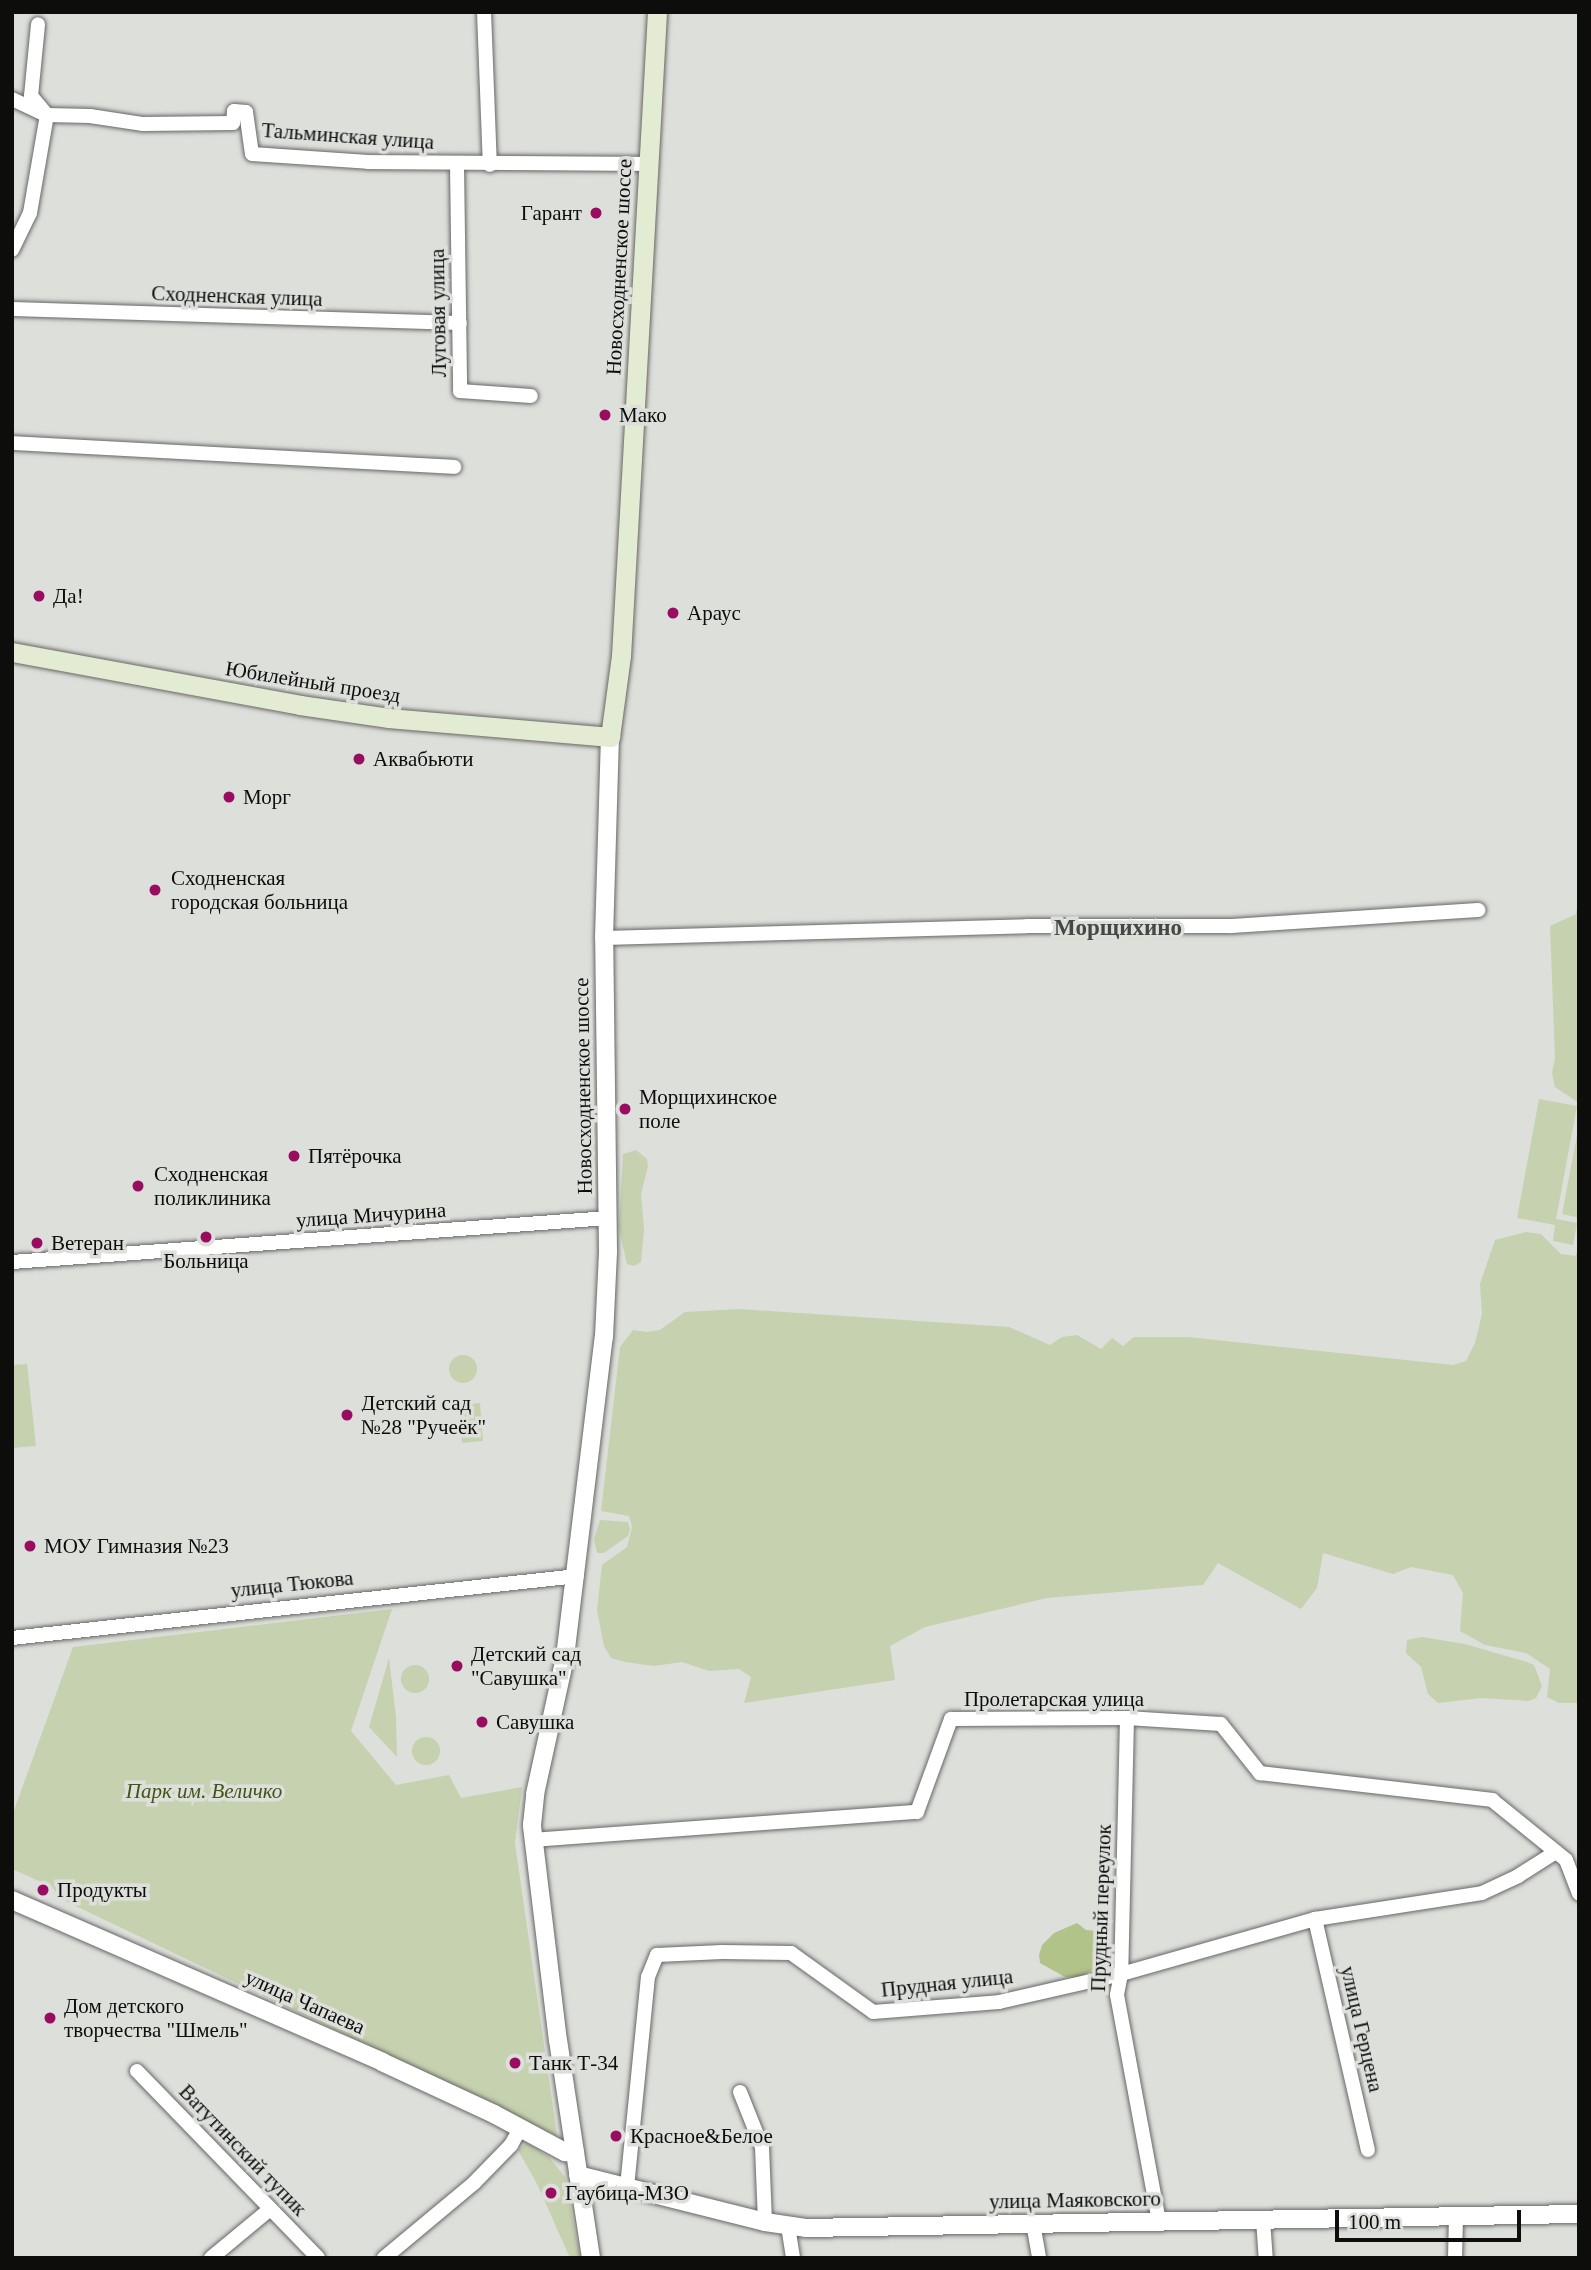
<!DOCTYPE html>
<html>
<head>
<meta charset="utf-8">
<style>
	body { margin:0 }
	#map { position:relative; width:1591px; height:2270px; overflow:hidden; background:#dddfdb; font-family:"Times New Roman",serif }
	div>[style] { position:absolute }
	[style*='--x'] { left:calc(var(--x)*1px); top:calc(var(--y)*1px); width:calc(var(--w)*1px); rotate:calc(var(--a)*1deg) }
	.green>* { inset:0; background:#c6d1af }
	.round { border-radius:50% }
	.water>* { inset:0; background:#b1c389 }
	.roads { filter:drop-shadow(0 0 2px #676865) drop-shadow(0 0 2px #676865) }
	.minor>* { height:14px; margin:-7px; padding:0 7px; transform-origin:7px; border-radius:7px; background:#fff }
	.tertiary>* { height:18px; margin:-9px; padding:0 9px; transform-origin:9px; border-radius:9px; background:#fff }
	.secondary>* { height:19px; margin:-9.5px; padding:0 9.5px; transform-origin:9.5px; border-radius:9.5px; background:#e4ebd3 }
	.dots>* { width:19px; height:19px; translate:-50% -50%; box-sizing:border-box; border:4px solid #dddfdb; border-radius:50% }
	span { translate:-50% -50%; white-space:nowrap; text-align:center; line-height:1.15; -webkit-text-stroke:7px #dddfdb; paint-order:stroke }
	.street-label { font-size:21px; color:#0d0d0c }
	.poi-label { font-size:21px; color:#0d0d0c }
	.right { translate:-100% -50%; text-align:right }
	.left { translate:0 -50%; text-align:left }
	.park-label { font-size:21px; color:#455415; font-style:italic }
	.neighbourhood-label { font-size:23px; color:#464745; font-weight:700 }
	.frame { position:absolute; inset:0; border:14px solid #0d0d0c; pointer-events:none }
	.scale { position:absolute; left:1335px; top:2210px; width:186px; height:32px; box-sizing:border-box; border:4px solid #0d0d0c; border-top:0; padding-left:9px; font-size:21px; line-height:24px; white-space:nowrap; color:#0d0d0c; -webkit-text-stroke:5px #dddfdb; paint-order:stroke }
</style>
</head>
<body>
<div id="map">
	<div class="green">
		<i style="clip-path:polygon(1579px 894px,1579px 1103px,1555px 1087px,1552px 1073px,1555px 1058px,1550px 926px,1576px 914px)"></i>
		<i style="clip-path:polygon(1539px 1099px,1577px 1106px,1556px 1219px,1577px 1223px,1573px 1245px,1553px 1241px,1555px 1225px,1517px 1218px)"></i>
		<i style="clip-path:polygon(1579px 1125px,1579px 1222px,1576px 1217px,1562px 1214px)"></i>
		<i style="clip-path:polygon(636px 1150px,647px 1159px,648px 1166px,641px 1194px,644px 1230px,641px 1262px,634px 1266px,627px 1264px,619px 1229px,623px 1154px)"></i>
		<i style="clip-path:polygon(1526px 1232px,1541px 1234px,1561px 1254px,1575px 1256px,1579px 1249px,1579px 1703px,1559px 1703px,1547px 1697px,1550px 1669px,1526px 1653px,1485px 1645px,1460px 1631px,1463px 1593px,1453px 1575px,1411px 1567px,1393px 1574px,1323px 1553px,1317px 1588px,1301px 1609px,1218px 1563px,1203px 1585px,1047px 1598px,925px 1627px,890px 1646px,895px 1680px,744px 1703px,751px 1677px,739px 1669px,709px 1671px,682px 1662px,654px 1666px,625px 1662px,611px 1658px,604px 1646px,597px 1610px,602px 1565px,627px 1547px,632px 1527px,629px 1516px,601px 1511px,620px 1347px,633px 1330px,647px 1332px,660px 1330px,685px 1312px,739px 1309px,1009px 1327px,1050px 1345px,1062px 1337px,1077px 1335px,1101px 1349px,1112px 1338px,1123px 1346px,1134px 1337px,1188px 1337px,1453px 1365px,1466px 1361px,1475px 1343px,1482px 1314px,1480px 1284px,1495px 1240px)"></i>
		<i class="round" style="left:449px;top:1355px;width:28px;height:28px"></i>
		<i style="clip-path:polygon(27px 1364px,36px 1446px,12px 1448px,12px 1365px)"></i>
		<i style="clip-path:polygon(480px 1403px,483px 1441px,462px 1443px,459px 1405px)"></i>
		<i style="clip-path:polygon(600px 1520px,628px 1522px,630px 1529px,628px 1536px,604px 1553px,597px 1553px,594px 1539px)"></i>
		<i style="clip-path:polygon(392px 1609px,351px 1731px,396px 1785px,449px 1775px,461px 1798px,522px 1787px,515px 1843px,557px 2136px,61px 1899px,52px 1887px,12px 1869px,12px 1816px,73px 1647px)"></i>
		<i style="clip-path:polygon(1422px 1637px,1465px 1644px,1527px 1662px,1534px 1665px,1542px 1686px,1536px 1698px,1529px 1701px,1482px 1698px,1438px 1703px,1428px 1694px,1421px 1667px,1406px 1653px,1407px 1640px)"></i>
		<i style="clip-path:polygon(389px 1658px,396px 1717px,397px 1757px,369px 1727px)"></i>
		<i class="round" style="left:401px;top:1665px;width:28px;height:28px"></i>
		<i class="round" style="left:412px;top:1737px;width:28px;height:28px"></i>
		<i style="clip-path:polygon(527px 2143px,549px 2157px,565px 2177px,580px 2258px,570px 2258px,537px 2184px,518px 2150px)"></i>
	</div>
	<div class="water">
		<i style="clip-path:polygon(1077px 1923px,1086px 1930px,1097px 1931px,1104px 1944px,1103px 1964px,1079px 1977px,1065px 1977px,1040px 1963px,1039px 1955px,1042px 1945px,1054px 1933px)"></i>
	</div>
	<div class="roads">
		<div class="minor">
			<i style="--x:484;--y:12;--w:153;--a:87.8"></i>
			<i style="--x:12;--y:99;--w:38;--a:25"></i>
			<i style="--x:47;--y:115;--w:43;--a:1.3"></i>
			<i style="--x:90;--y:116;--w:54;--a:8.6"></i>
			<i style="--x:143;--y:124;--w:90;--a:-0.6"></i>
			<i style="--x:233;--y:123;--w:12;--a:-85"></i>
			<i style="--x:234;--y:111;--w:12;--a:5"></i>
			<i style="--x:246;--y:112;--w:42;--a:81.9"></i>
			<i style="--x:252;--y:154;--w:116;--a:3.9"></i>
			<i style="--x:368;--y:162;--w:280;--a:0.4"></i>
			<i style="--x:457;--y:165;--w:226;--a:89.2"></i>
			<i style="--x:460;--y:391;--w:71;--a:4"></i>
			<i style="--x:12;--y:250;--w:41;--a:-64.1"></i>
			<i style="--x:30;--y:213;--w:99;--a:-80.2"></i>
			<i style="--x:47;--y:115;--w:25;--a:-130"></i>
			<i style="--x:31;--y:96;--w:72;--a:-84.4"></i>
			<i style="--x:12;--y:309;--w:448;--a:1.8"></i>
			<i style="--x:12;--y:443;--w:443;--a:3.1"></i>
			<i style="--x:604;--y:938;--w:423;--a:-1.6"></i>
			<i style="--x:1027;--y:926;--w:204;--a:0"></i>
			<i style="--x:1231;--y:926;--w:248;--a:-3.7"></i>
			<i style="--x:12;--y:1262;--w:598;--a:-4.22"></i>
			<i style="--x:12;--y:1638;--w:568;--a:-6.26"></i>
			<i style="--x:1127;--y:1718;--w:256;--a:91.3"></i>
			<i style="--x:1121;--y:1974;--w:21;--a:101"></i>
			<i style="--x:1117;--y:1995;--w:230;--a:79.5"></i>
			<i style="--x:532;--y:1840;--w:386;--a:-4.2"></i>
			<i style="--x:917;--y:1812;--w:99;--a:-69.9"></i>
			<i style="--x:951;--y:1719;--w:176;--a:-0.3"></i>
			<i style="--x:1127;--y:1718;--w:94;--a:3.7"></i>
			<i style="--x:1221;--y:1724;--w:63;--a:51.5"></i>
			<i style="--x:1260;--y:1773;--w:234;--a:6.6"></i>
			<i style="--x:1492;--y:1800;--w:95;--a:39"></i>
			<i style="--x:1566;--y:1860;--w:36;--a:69"></i>
			<i style="--x:1315;--y:1919;--w:237;--a:77.1"></i>
			<i style="--x:137;--y:2071;--w:260;--a:45.9"></i>
			<i style="--x:740;--y:2092;--w:59;--a:68.2"></i>
			<i style="--x:762;--y:2147;--w:75;--a:87.7"></i>
			<i style="--x:627;--y:2187;--w:211;--a:-84.3"></i>
			<i style="--x:648;--y:1977;--w:24;--a:-68"></i>
			<i style="--x:657;--y:1955;--w:65;--a:-2.6"></i>
			<i style="--x:722;--y:1952;--w:69;--a:0.8"></i>
			<i style="--x:791;--y:1953;--w:101;--a:35.7"></i>
			<i style="--x:873;--y:2012;--w:126;--a:-4.5"></i>
			<i style="--x:999;--y:2002;--w:125;--a:-12.9"></i>
			<i style="--x:1121;--y:1974;--w:202;--a:-15.8"></i>
			<i style="--x:1315;--y:1919;--w:169;--a:-8.8"></i>
			<i style="--x:1482;--y:1893;--w:40;--a:-25"></i>
			<i style="--x:1518;--y:1876;--w:45;--a:-32.3"></i>
			<i style="--x:1263;--y:2219;--w:39;--a:86"></i>
			<i style="--x:1033;--y:2223;--w:36;--a:80"></i>
			<i style="--x:788;--y:2226;--w:32;--a:81"></i>
			<i style="--x:211;--y:2258;--w:77;--a:-39.7"></i>
			<i style="--x:384;--y:2258;--w:117;--a:-39.8"></i>
			<i style="--x:474;--y:2183;--w:53;--a:-45.8"></i>
			<i style="--x:511;--y:2145;--w:21;--a:-61"></i>
			<i style="--x:1455;--y:2258;--w:42;--a:-88.6"></i>
		</div>
		<div class="tertiary">
			<i style="--x:12;--y:1900;--w:404;--a:23.6"></i>
			<i style="--x:382;--y:2062;--w:123;--a:24.9"></i>
			<i style="--x:494;--y:2114;--w:81;--a:28.2"></i>
			<i style="--x:565;--y:2152;--w:10;--a:0"></i>
			<i style="--x:578;--y:2175;--w:193;--a:14.1"></i>
			<i style="--x:765;--y:2222;--w:41;--a:8.3"></i>
			<i style="--x:806;--y:2228;--w:773;--a:-1.04"></i>
			<i style="--x:591;--y:2258;--w:219;--a:-98.6"></i>
			<i style="--x:558;--y:2041;--w:218;--a:-96.9"></i>
			<i style="--x:532;--y:1825;--w:31;--a:-84"></i>
			<i style="--x:535;--y:1794;--w:140;--a:-77.6"></i>
			<i style="--x:565;--y:1657;--w:322;--a:-83.1"></i>
			<i style="--x:604;--y:1337;--w:85;--a:-87.3"></i>
			<i style="--x:608;--y:1252;--w:314;--a:-90.7"></i>
			<i style="--x:604;--y:938;--w:201;--a:-88.3"></i>
		</div>
		<div class="secondary">
			<i style="--x:12;--y:652;--w:293;--a:10.4"></i>
			<i style="--x:300;--y:705;--w:90;--a:8.3"></i>
			<i style="--x:389;--y:718;--w:222;--a:4.9"></i>
			<i style="--x:610;--y:737;--w:82;--a:-82.3"></i>
			<i style="--x:621;--y:656;--w:645;--a:-86.8"></i>
		</div>
	</div>
	<div class="dots">
		<i style="left:596px;top:213px;background:#990d60"></i>
		<i style="left:605px;top:415px;background:#990d60"></i>
		<i style="left:39px;top:596px;background:#990d60"></i>
		<i style="left:673px;top:613px;background:#990d60"></i>
		<i style="left:359px;top:759px;background:#990d60"></i>
		<i style="left:229px;top:797px;background:#990d60"></i>
		<i style="left:155px;top:890px;background:#990d60"></i>
		<i style="left:625px;top:1109px;background:#990d60"></i>
		<i style="left:294px;top:1156px;background:#990d60"></i>
		<i style="left:138px;top:1186px;background:#990d60"></i>
		<i style="left:206px;top:1237px;background:#990d60"></i>
		<i style="left:37px;top:1243px;background:#990d60"></i>
		<i style="left:347px;top:1415px;background:#990d60"></i>
		<i style="left:30px;top:1546px;background:#990d60"></i>
		<i style="left:457px;top:1666px;background:#990d60"></i>
		<i style="left:482px;top:1722px;background:#990d60"></i>
		<i style="left:43px;top:1890px;background:#990d60"></i>
		<i style="left:50px;top:2018px;background:#990d60"></i>
		<i style="left:515px;top:2063px;background:#990d60"></i>
		<i style="left:616px;top:2136px;background:#990d60"></i>
		<i style="left:551px;top:2193px;background:#990d60"></i>
	</div>
	<div class="street-label">
		<span style="left:348px;top:136px;rotate:4deg">Тальминская улица</span>
		<span style="left:619px;top:267px;rotate:-87deg">Новосходненское шоссе</span>
		<span style="left:237px;top:296px;rotate:2deg">Сходненская улица</span>
		<span style="left:438px;top:313px;rotate:-91deg">Луговая улица</span>
		<span style="left:313px;top:682px;rotate:9deg">Юбилейный проезд</span>
		<span style="left:583px;top:1086px;rotate:-91deg">Новосходненское шоссе</span>
		<span style="left:371px;top:1215px;rotate:-4deg">улица Мичурина</span>
		<span style="left:292px;top:1584px;rotate:-6deg">улица Тюкова</span>
		<span style="left:1054px;top:1699px">Пролетарская улица</span>
		<span style="left:1101px;top:1908px;rotate:-88deg">Прудный переулок</span>
		<span style="left:947px;top:1983px;rotate:-6deg">Прудная улица</span>
		<span style="left:305px;top:2002px;rotate:24deg">улица Чапаева</span>
		<span style="left:1362px;top:2029px;rotate:77deg">улица Герцена</span>
		<span style="left:243px;top:2150px;rotate:46deg">Ватутинский тупик</span>
		<span style="left:1075px;top:2200px;rotate:-1deg">улица Маяковского</span>
	</div>
	<div class="poi-label">
		<span class="right" style="left:582px;top:213px">Гарант</span>
		<span class="left" style="left:619px;top:415px">Мако</span>
		<span class="left" style="left:53px;top:596px">Да!</span>
		<span class="left" style="left:687px;top:613px">Араус</span>
		<span class="left" style="left:373px;top:759px">Аквабьюти</span>
		<span class="left" style="left:243px;top:797px">Морг</span>
		<span class="left" style="left:171px;top:890px">Сходненская<br>городская больница</span>
		<span class="left" style="left:639px;top:1109px">Морщихинское<br>поле</span>
		<span class="left" style="left:308px;top:1156px">Пятёрочка</span>
		<span class="left" style="left:154px;top:1186px">Сходненская<br>поликлиника</span>
		<span class="left" style="left:51px;top:1243px">Ветеран</span>
		<span style="left:206px;top:1261px">Больница</span>
		<span class="left" style="left:361px;top:1415px">Детский сад<br>№28 "Ручеёк"</span>
		<span class="left" style="left:44px;top:1546px">МОУ Гимназия №23</span>
		<span class="left" style="left:471px;top:1666px">Детский сад<br>"Савушка"</span>
		<span class="left" style="left:496px;top:1722px">Савушка</span>
		<span class="left" style="left:57px;top:1890px">Продукты</span>
		<span class="left" style="left:64px;top:2018px">Дом детского<br>творчества "Шмель"</span>
		<span class="left" style="left:529px;top:2063px">Танк Т-34</span>
		<span class="left" style="left:630px;top:2136px">Красное&amp;Белое</span>
		<span class="left" style="left:565px;top:2193px">Гаубица-МЗО</span>
	</div>
	<div class="park-label">
		<span style="left:204px;top:1791px">Парк им. Величко</span>
	</div>
	<div class="neighbourhood-label">
		<span style="left:1118px;top:928px">Морщихино</span>
	</div>
	<div class="frame"></div>
	<div class="scale">100 m</div>
</div>
</body>
</html>
